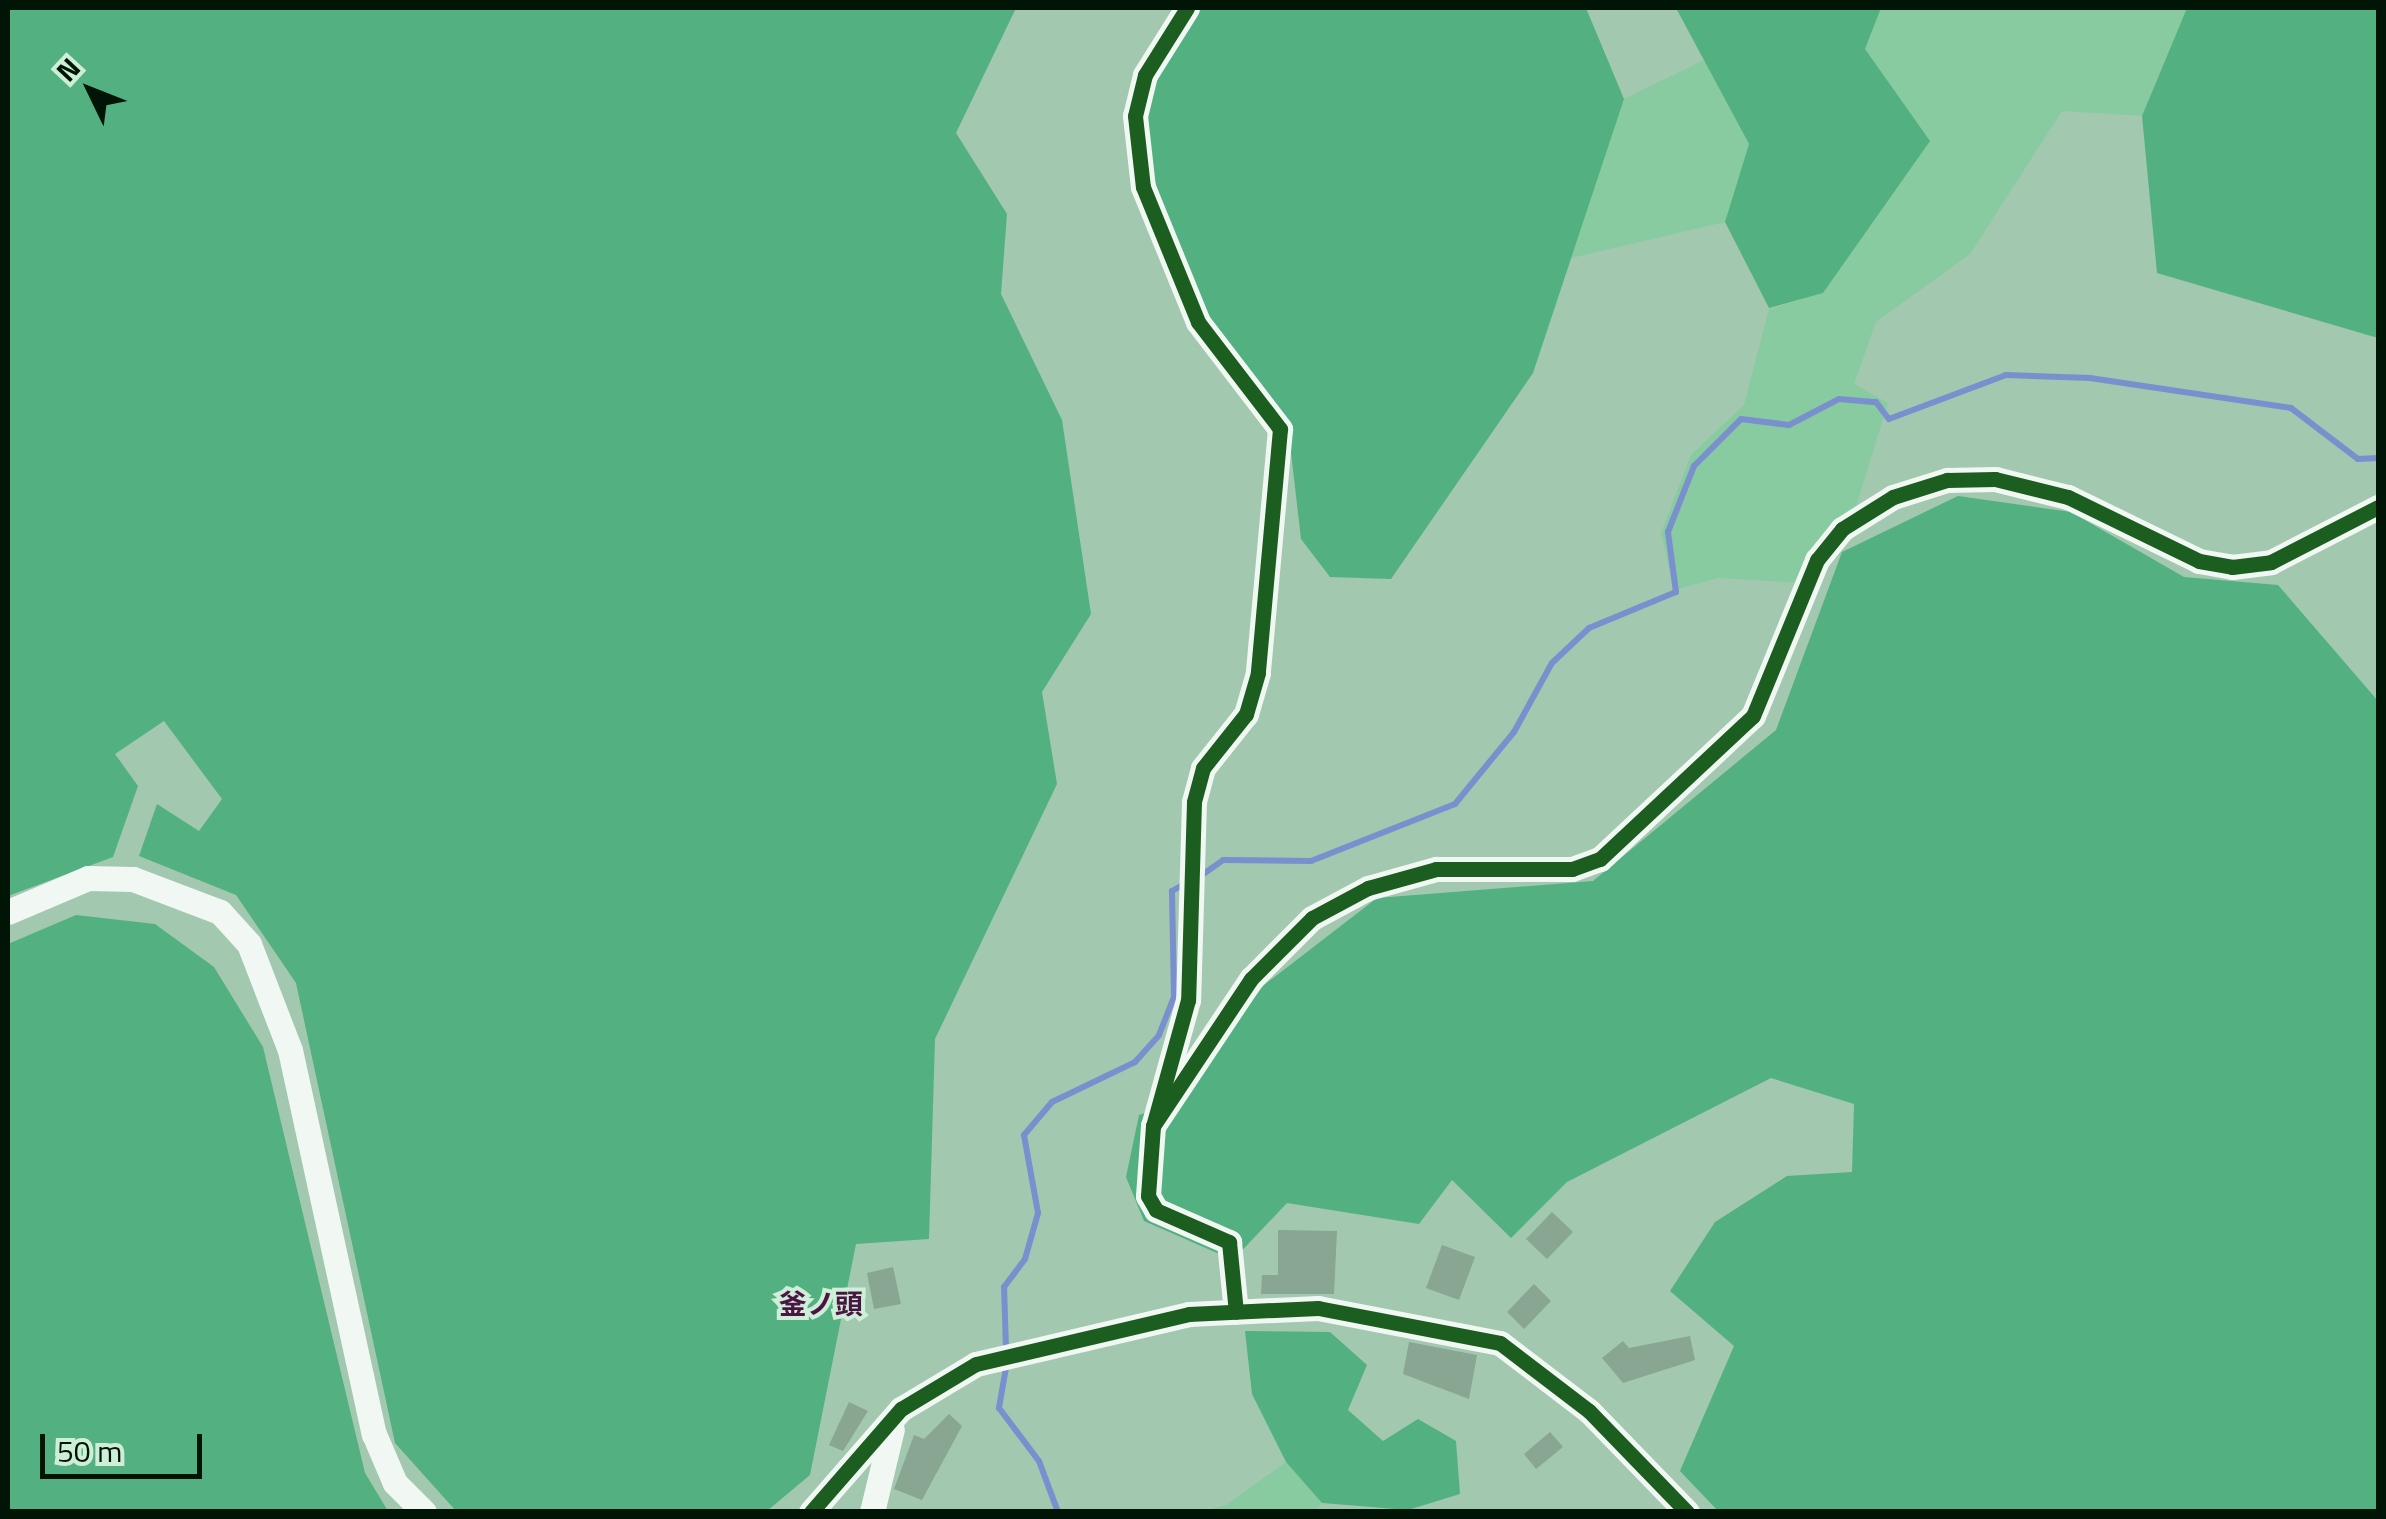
<!DOCTYPE html>
<html>
<head>
<meta charset="utf-8">
<style>
	body { margin:0 }
	#map { position:relative; width:2386px; height:1519px; overflow:hidden; background:#a2c8af; font-family:"Titillium Web","Noto Sans JP",sans-serif }
	div>[style] { position:absolute }
	[style*='--x'] { left:calc(var(--x)*1px); top:calc(var(--y)*1px); width:calc(var(--w)*1px); rotate:calc(var(--a)*1deg) }
	.green>* { inset:0; background:#88cba0 }
	.forest>* { inset:0; background:#53b181 }
	.stream>* { height:6px; margin:-3px; padding:0 3px; transform-origin:3px; border-radius:3px; background:#7a8fcd }
	.building>* { inset:0; background:#88a692 }
	.minor>* { height:25px; margin:-12.5px; padding:0 12.5px; transform-origin:12.5px; border-radius:12.5px; background:#f1f7f3 }
	.cycleway>* { height:15px; margin:-7.5px; padding:0 7.5px; transform-origin:7.5px; border-radius:7.5px; background:#1b5e20 }
	span { translate:-50% -50%; white-space:nowrap; text-align:center; line-height:1.15; -webkit-text-stroke:8px #ceefd7; paint-order:stroke }
	.neighbourhood-label { font-size:28px; color:#4a1542; font-weight:700 }
	.frame { position:absolute; inset:0; border:10px solid #001506; pointer-events:none }
	.north { position:absolute; left:40px; top:40px; width:100px; height:100px; -webkit-text-stroke:8px #ceefd7; paint-order:stroke; rotate:313deg; font-size:28px; font-weight:700; line-height:40px; text-align:center; color:#001506 }
	.north::after { content:''; display:block; margin:auto; width:35px; height:45px; background:#001506; clip-path:polygon(50% 0,100% 100%,50% 72%,0 100%) }
	.scale { position:absolute; left:40px; top:1434px; width:162px; height:45px; box-sizing:border-box; border:5px solid #001506; border-top:0; padding-left:12px; font-size:30px; line-height:35px; white-space:nowrap; color:#001506; -webkit-text-stroke:8px #ceefd7; paint-order:stroke }
</style>
</head>
<body>
<div id="map">
	<div class="green">
		<i style="clip-path:polygon(1881px 8px,2187px 8px,2142px 116px,2062px 111px,1970px 254px,1876px 322px,1854px 384px,1888px 403px,1842px 552px,1805px 583px,1718px 578px,1674px 590px,1661px 533px,1691px 455px,1744px 405px,1769px 309px,1823px 293px,1865px 49px)"></i>
		<i style="clip-path:polygon(1704px 60px,1749px 144px,1725px 222px,1571px 258px,1624px 99px)"></i>
		<i style="clip-path:polygon(1286px 1462px,1322px 1503px,1314px 1511px,1201px 1512px,1226px 1505px)"></i>
	</div>
	<div class="forest">
		<i style="clip-path:polygon(8px 8px,1016px 8px,956px 133px,1007px 214px,1001px 294px,1062px 420px,1091px 614px,1042px 692px,1057px 784px,935px 1039px,929px 1239px,856px 1244px,810px 1475px,767px 1511px,456px 1511px,395px 1443px,296px 983px,236px 895px,139px 856px,157px 804px,199px 831px,222px 799px,164px 721px,115px 754px,138px 786px,113px 857px,8px 896px)"></i>
		<i style="clip-path:polygon(1193px 8px,1586px 8px,1624px 99px,1533px 373px,1391px 579px,1330px 577px,1301px 539px,1287px 418px,1207px 321px,1150px 183px,1140px 113px)"></i>
		<i style="clip-path:polygon(1676px 8px,1881px 8px,1865px 49px,1930px 141px,1823px 293px,1769px 308px,1725px 222px,1749px 144px)"></i>
		<i style="clip-path:polygon(2187px 8px,2378px 8px,2378px 338px,2157px 273px,2142px 116px)"></i>
		<i style="clip-path:polygon(1958px 496px,2071px 512px,2184px 577px,2278px 585px,2378px 701px,2378px 1511px,1718px 1511px,1680px 1471px,1734px 1346px,1670px 1291px,1715px 1222px,1787px 1176px,1852px 1172px,1854px 1104px,1771px 1078px,1567px 1182px,1511px 1238px,1452px 1180px,1419px 1224px,1287px 1203px,1233px 1260px,1144px 1221px,1126px 1177px,1139px 1115px,1173px 1103px,1264px 985px,1377px 898px,1593px 881px,1776px 730px,1842px 552px)"></i>
		<i style="clip-path:polygon(76px 915px,155px 924px,214px 967px,263px 1047px,365px 1473px,388px 1511px,8px 1511px,8px 944px)"></i>
		<i style="clip-path:polygon(1245px 1331px,1330px 1332px,1367px 1365px,1348px 1410px,1383px 1441px,1418px 1419px,1456px 1441px,1460px 1494px,1408px 1510px,1322px 1503px,1286px 1462px,1252px 1394px)"></i>
	</div>
	<div class="stream">
		<i style="--x:1199;--y:877;--w:29;--a:-35"></i>
		<i style="--x:1223;--y:860;--w:88;--a:0.7"></i>
		<i style="--x:1311;--y:861;--w:155;--a:-21.6"></i>
		<i style="--x:1455;--y:804;--w:93;--a:-50.7"></i>
		<i style="--x:1514;--y:732;--w:79;--a:-61.2"></i>
		<i style="--x:1552;--y:663;--w:51;--a:-43.4"></i>
		<i style="--x:1589;--y:628;--w:94;--a:-22.5"></i>
		<i style="--x:1676;--y:592;--w:61;--a:-97.6"></i>
		<i style="--x:1668;--y:532;--w:71;--a:-68.5"></i>
		<i style="--x:1694;--y:466;--w:66;--a:-45"></i>
		<i style="--x:1741;--y:419;--w:48;--a:7.1"></i>
		<i style="--x:1789;--y:425;--w:56;--a:-27.5"></i>
		<i style="--x:1839;--y:399;--w:37;--a:5"></i>
		<i style="--x:1876;--y:402;--w:21;--a:53"></i>
		<i style="--x:1889;--y:419;--w:125;--a:-20.6"></i>
		<i style="--x:2006;--y:375;--w:84;--a:2"></i>
		<i style="--x:2090;--y:378;--w:203;--a:8.5"></i>
		<i style="--x:2291;--y:408;--w:84;--a:37.3"></i>
		<i style="--x:2358;--y:459;--w:20;--a:-3"></i>
		<i style="--x:1006;--y:1349;--w:62;--a:-91.8"></i>
		<i style="--x:1004;--y:1287;--w:35;--a:-53"></i>
		<i style="--x:1025;--y:1259;--w:48;--a:-74.2"></i>
		<i style="--x:1038;--y:1213;--w:79;--a:-100.2"></i>
		<i style="--x:1024;--y:1135;--w:43;--a:-49.7"></i>
		<i style="--x:1052;--y:1102;--w:92;--a:-25.7"></i>
		<i style="--x:1135;--y:1062;--w:36;--a:-48"></i>
		<i style="--x:1159;--y:1035;--w:41;--a:-68.5"></i>
		<i style="--x:1174;--y:997;--w:106;--a:-91.1"></i>
		<i style="--x:1172;--y:891;--w:13;--a:-29"></i>
		<i style="--x:1007;--y:1362;--w:47;--a:99.9"></i>
		<i style="--x:999;--y:1408;--w:66;--a:53"></i>
		<i style="--x:1039;--y:1461;--w:54;--a:69.6"></i>
	</div>
	<div class="building">
		<i style="clip-path:polygon(1552px 1212px,1573px 1232px,1547px 1259px,1526px 1239px)"></i>
		<i style="clip-path:polygon(1278px 1230px,1337px 1231px,1334px 1294px,1261px 1294px,1262px 1275px,1278px 1275px)"></i>
		<i style="clip-path:polygon(1442px 1245px,1475px 1257px,1459px 1300px,1426px 1288px)"></i>
		<i style="clip-path:polygon(893px 1267px,901px 1304px,874px 1309px,867px 1273px)"></i>
		<i style="clip-path:polygon(1534px 1284px,1551px 1301px,1524px 1329px,1507px 1312px)"></i>
		<i style="clip-path:polygon(1690px 1336px,1695px 1360px,1623px 1383px,1602px 1358px,1623px 1341px,1629px 1348px)"></i>
		<i style="clip-path:polygon(1409px 1342px,1477px 1355px,1469px 1399px,1403px 1374px)"></i>
		<i style="clip-path:polygon(849px 1402px,868px 1411px,843px 1451px,829px 1445px)"></i>
		<i style="clip-path:polygon(949px 1414px,962px 1426px,922px 1500px,894px 1489px,914px 1435px,924px 1439px)"></i>
		<i style="clip-path:polygon(1550px 1432px,1563px 1447px,1536px 1469px,1524px 1454px)"></i>
	</div>
	<div class="minor">
		<i style="--x:1187;--y:8;--w:79;--a:122.1"></i>
		<i style="--x:1145;--y:75;--w:42;--a:103.7"></i>
		<i style="--x:1135;--y:116;--w:71;--a:83.6"></i>
		<i style="--x:1143;--y:187;--w:146;--a:67.8"></i>
		<i style="--x:1198;--y:322;--w:135;--a:52.5"></i>
		<i style="--x:1280;--y:429;--w:245;--a:95.2"></i>
		<i style="--x:1258;--y:673;--w:43;--a:106.3"></i>
		<i style="--x:1246;--y:714;--w:69;--a:128.5"></i>
		<i style="--x:1203;--y:768;--w:35;--a:105"></i>
		<i style="--x:1194;--y:802;--w:198;--a:91.7"></i>
		<i style="--x:1188;--y:1000;--w:131;--a:105.5"></i>
		<i style="--x:1153;--y:1126;--w:70;--a:94.1"></i>
		<i style="--x:1148;--y:1196;--w:16;--a:60"></i>
		<i style="--x:1156;--y:1210;--w:80;--a:23.7"></i>
		<i style="--x:1229;--y:1242;--w:70;--a:84.3"></i>
		<i style="--x:8;--y:912;--w:87;--a:-23"></i>
		<i style="--x:88;--y:878;--w:45;--a:1.3"></i>
		<i style="--x:133;--y:879;--w:93;--a:20.8"></i>
		<i style="--x:220;--y:912;--w:43;--a:47.8"></i>
		<i style="--x:249;--y:944;--w:114;--a:68.9"></i>
		<i style="--x:290;--y:1050;--w:393;--a:77.7"></i>
		<i style="--x:374;--y:1434;--w:53;--a:66.8"></i>
		<i style="--x:395;--y:1483;--w:41;--a:45"></i>
		<i style="--x:1153;--y:1126;--w:177;--a:-56.3"></i>
		<i style="--x:1251;--y:979;--w:86;--a:-45"></i>
		<i style="--x:1312;--y:918;--w:64;--a:-28.2"></i>
		<i style="--x:1368;--y:888;--w:71;--a:-15.6"></i>
		<i style="--x:1436;--y:869;--w:136;--a:0"></i>
		<i style="--x:1572;--y:869;--w:30;--a:-20"></i>
		<i style="--x:1600;--y:859;--w:209;--a:-43.1"></i>
		<i style="--x:1753;--y:716;--w:169;--a:-67.7"></i>
		<i style="--x:1817;--y:560;--w:40;--a:-51"></i>
		<i style="--x:1842;--y:529;--w:60;--a:-32.1"></i>
		<i style="--x:1893;--y:497;--w:57;--a:-17.5"></i>
		<i style="--x:1947;--y:480;--w:48;--a:-1.2"></i>
		<i style="--x:1995;--y:479;--w:75;--a:13.9"></i>
		<i style="--x:2068;--y:497;--w:146;--a:26"></i>
		<i style="--x:2199;--y:561;--w:34;--a:10"></i>
		<i style="--x:2232;--y:567;--w:39;--a:-7"></i>
		<i style="--x:2271;--y:562;--w:120;--a:-27.2"></i>
		<i style="--x:811;--y:1512;--w:137;--a:-48.9"></i>
		<i style="--x:901;--y:1409;--w:87;--a:-31"></i>
		<i style="--x:976;--y:1364;--w:219;--a:-13.2"></i>
		<i style="--x:1189;--y:1314;--w:129;--a:-2.7"></i>
		<i style="--x:1318;--y:1308;--w:185;--a:10.9"></i>
		<i style="--x:1500;--y:1343;--w:112;--a:37.4"></i>
		<i style="--x:1589;--y:1411;--w:141;--a:45.9"></i>
		<i style="--x:872;--y:1512;--w:85;--a:-76.5"></i>
	</div>
	<div class="cycleway">
		<i style="--x:1187;--y:8;--w:79;--a:122.1"></i>
		<i style="--x:1145;--y:75;--w:42;--a:103.7"></i>
		<i style="--x:1135;--y:116;--w:71;--a:83.6"></i>
		<i style="--x:1143;--y:187;--w:146;--a:67.8"></i>
		<i style="--x:1198;--y:322;--w:135;--a:52.5"></i>
		<i style="--x:1280;--y:429;--w:245;--a:95.2"></i>
		<i style="--x:1258;--y:673;--w:43;--a:106.3"></i>
		<i style="--x:1246;--y:714;--w:69;--a:128.5"></i>
		<i style="--x:1203;--y:768;--w:35;--a:105"></i>
		<i style="--x:1194;--y:802;--w:198;--a:91.7"></i>
		<i style="--x:1188;--y:1000;--w:131;--a:105.5"></i>
		<i style="--x:1153;--y:1126;--w:70;--a:94.1"></i>
		<i style="--x:1148;--y:1196;--w:16;--a:60"></i>
		<i style="--x:1156;--y:1210;--w:80;--a:23.7"></i>
		<i style="--x:1229;--y:1242;--w:70;--a:84.3"></i>
		<i style="--x:1153;--y:1126;--w:177;--a:-56.3"></i>
		<i style="--x:1251;--y:979;--w:86;--a:-45"></i>
		<i style="--x:1312;--y:918;--w:64;--a:-28.2"></i>
		<i style="--x:1368;--y:888;--w:71;--a:-15.6"></i>
		<i style="--x:1436;--y:869;--w:136;--a:0"></i>
		<i style="--x:1572;--y:869;--w:30;--a:-20"></i>
		<i style="--x:1600;--y:859;--w:209;--a:-43.1"></i>
		<i style="--x:1753;--y:716;--w:169;--a:-67.7"></i>
		<i style="--x:1817;--y:560;--w:40;--a:-51"></i>
		<i style="--x:1842;--y:529;--w:60;--a:-32.1"></i>
		<i style="--x:1893;--y:497;--w:57;--a:-17.5"></i>
		<i style="--x:1947;--y:480;--w:48;--a:-1.2"></i>
		<i style="--x:1995;--y:479;--w:75;--a:13.9"></i>
		<i style="--x:2068;--y:497;--w:146;--a:26"></i>
		<i style="--x:2199;--y:561;--w:34;--a:10"></i>
		<i style="--x:2232;--y:567;--w:39;--a:-7"></i>
		<i style="--x:2271;--y:562;--w:120;--a:-27.2"></i>
		<i style="--x:811;--y:1512;--w:137;--a:-48.9"></i>
		<i style="--x:901;--y:1409;--w:87;--a:-31"></i>
		<i style="--x:976;--y:1364;--w:219;--a:-13.2"></i>
		<i style="--x:1189;--y:1314;--w:129;--a:-2.7"></i>
		<i style="--x:1318;--y:1308;--w:185;--a:10.9"></i>
		<i style="--x:1500;--y:1343;--w:112;--a:37.4"></i>
		<i style="--x:1589;--y:1411;--w:141;--a:45.9"></i>
	</div>
	<div class="neighbourhood-label">
		<span style="left:821px;top:1304px">釜ノ頭</span>
	</div>
	<div class="frame"></div>
	<div class="north">N</div>
	<div class="scale">50 m</div>
</div>
</body>
</html>
